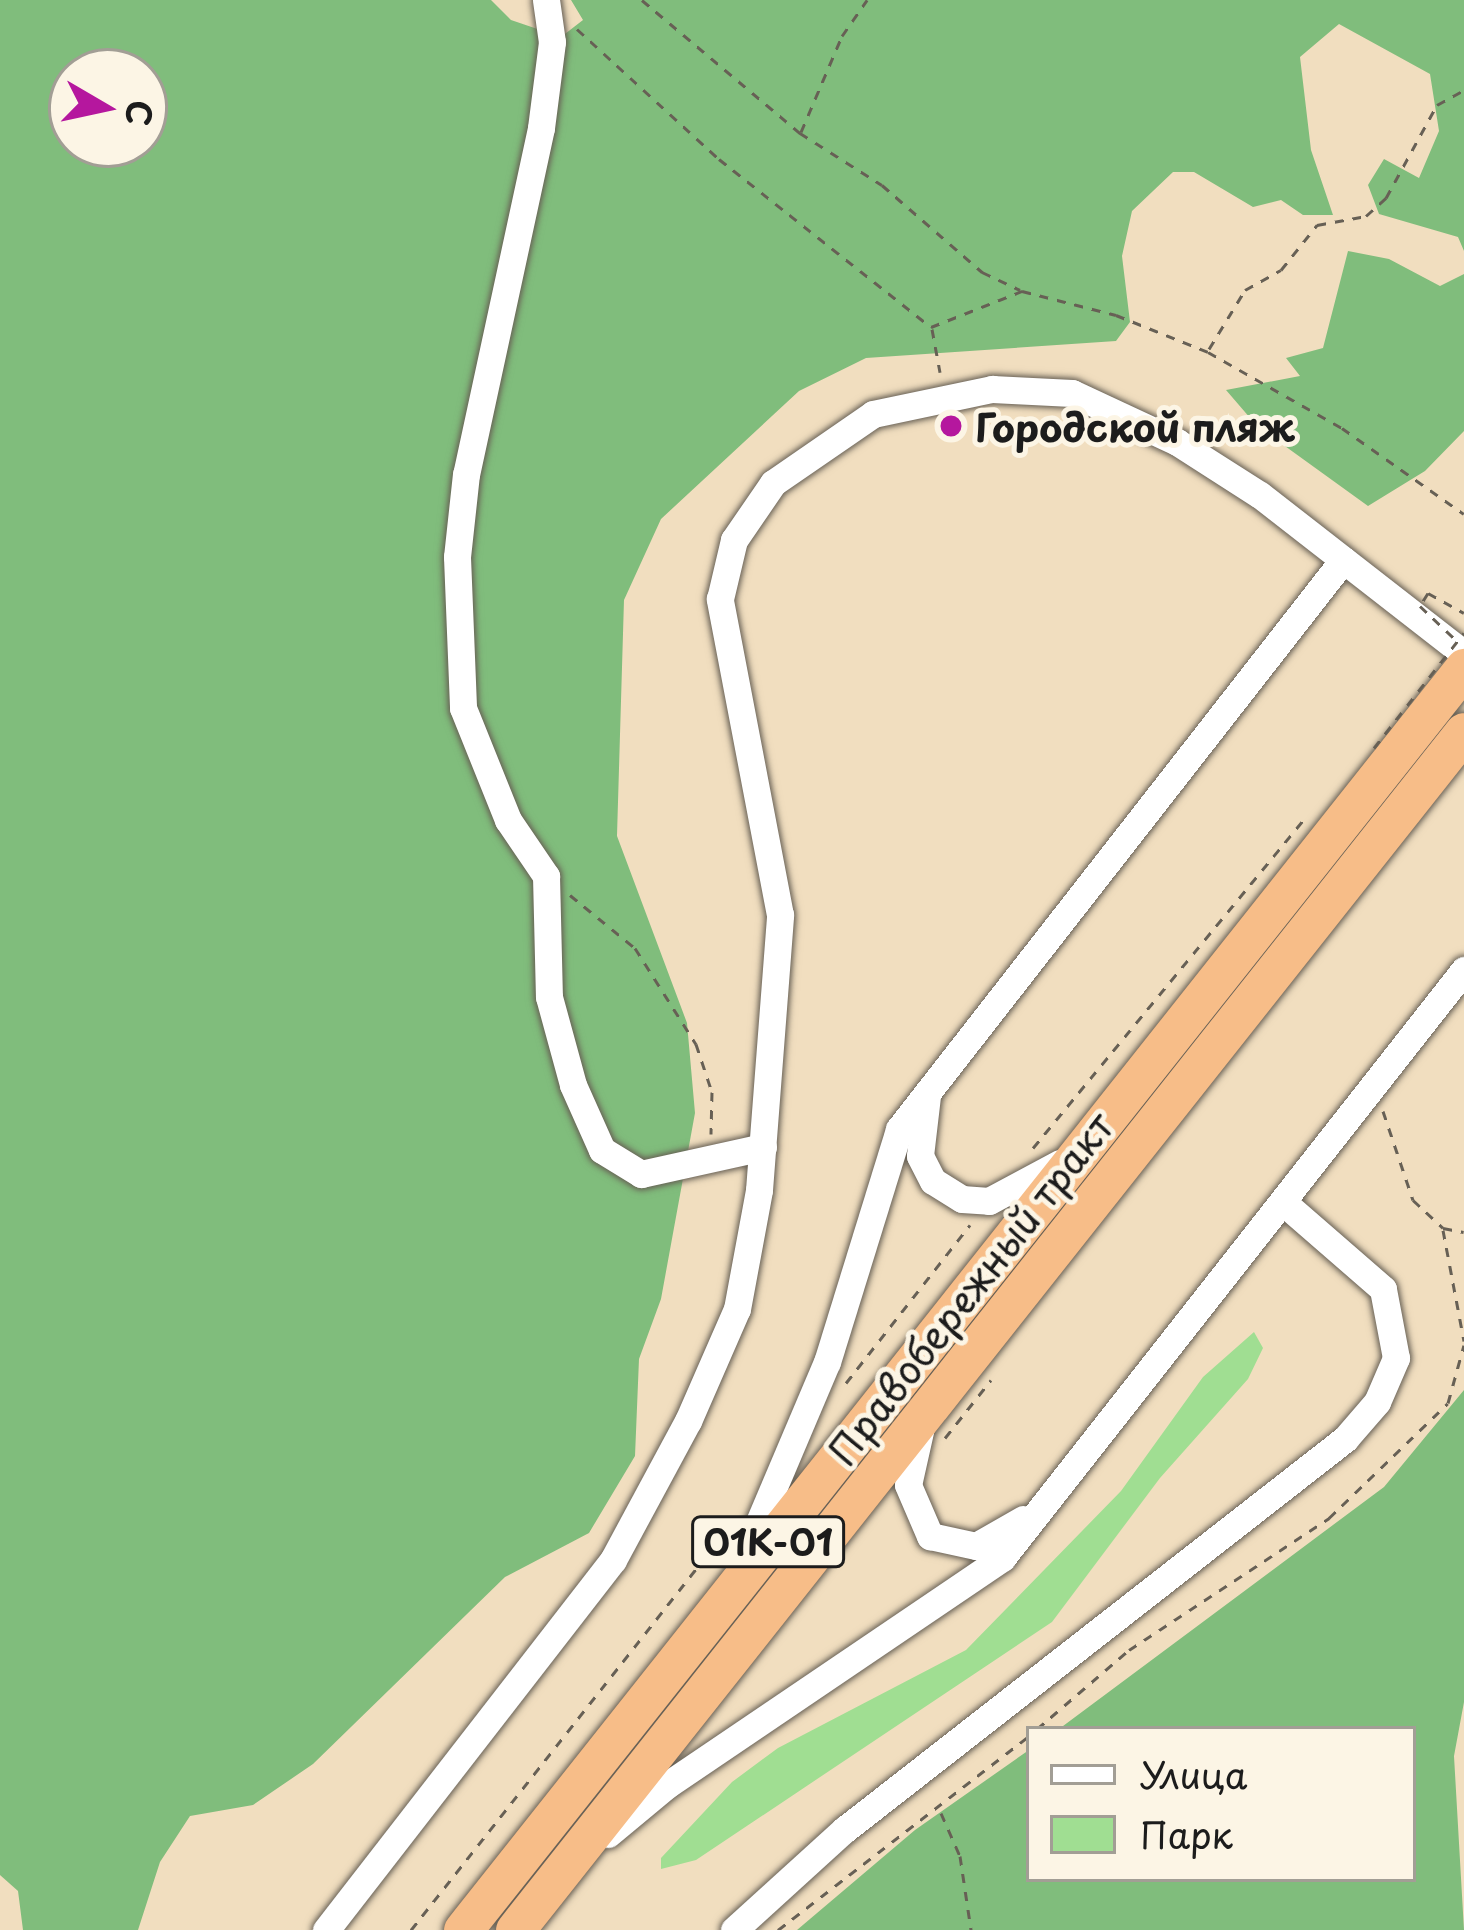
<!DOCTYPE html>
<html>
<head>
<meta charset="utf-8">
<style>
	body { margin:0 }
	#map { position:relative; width:1464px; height:1930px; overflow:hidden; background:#f1debf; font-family:"Playpen Sans",sans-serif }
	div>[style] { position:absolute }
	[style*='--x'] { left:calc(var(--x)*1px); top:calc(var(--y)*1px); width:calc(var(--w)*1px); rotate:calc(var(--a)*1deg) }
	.green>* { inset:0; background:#a0de92 }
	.forest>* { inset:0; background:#80bd7c }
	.path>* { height:3px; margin-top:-1.5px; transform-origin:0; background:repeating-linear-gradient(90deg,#676055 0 9px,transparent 0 18px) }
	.roads { filter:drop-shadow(0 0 3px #676055) drop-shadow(0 0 3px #676055) }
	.minor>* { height:27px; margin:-13.5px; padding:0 13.5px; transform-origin:13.5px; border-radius:13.5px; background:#fff }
	.highway>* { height:39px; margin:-19.5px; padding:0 19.5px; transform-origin:19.5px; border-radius:19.5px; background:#f7bd88 }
	.path-bridge>* { height:3px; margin-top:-1.5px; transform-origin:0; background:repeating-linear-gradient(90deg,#676055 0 9px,transparent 0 18px) }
	.dots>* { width:33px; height:33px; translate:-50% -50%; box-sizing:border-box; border:6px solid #fcf5e5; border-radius:50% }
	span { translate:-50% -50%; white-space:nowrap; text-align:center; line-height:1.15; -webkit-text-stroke:10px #fcf5e5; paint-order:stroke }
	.shield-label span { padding:3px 9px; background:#fcf5e5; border:3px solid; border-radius:9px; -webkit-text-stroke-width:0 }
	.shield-label { font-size:36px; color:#1c1c1c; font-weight:700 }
	.poi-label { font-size:39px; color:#1c1c1c; font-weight:700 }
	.left { translate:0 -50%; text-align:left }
	.street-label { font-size:39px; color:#1c1c1c }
	.legend { position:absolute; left:1026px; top:1726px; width:390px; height:156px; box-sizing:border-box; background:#fcf5e5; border:3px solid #a29e95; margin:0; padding:15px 21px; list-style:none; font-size:36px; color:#1c1c1c }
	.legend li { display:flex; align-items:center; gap:24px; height:60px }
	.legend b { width:60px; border:3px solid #a29e95 }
	.north { position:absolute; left:48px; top:48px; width:120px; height:120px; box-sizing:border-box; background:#fcf5e5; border:3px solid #a29e95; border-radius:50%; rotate:99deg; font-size:33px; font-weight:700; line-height:48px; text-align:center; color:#1c1c1c }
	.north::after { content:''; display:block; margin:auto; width:42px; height:54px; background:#b5179e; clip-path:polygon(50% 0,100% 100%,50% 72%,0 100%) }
</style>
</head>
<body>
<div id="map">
	<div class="green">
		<i style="clip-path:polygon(1254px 1332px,1263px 1348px,1248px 1379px,1160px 1478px,1052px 1622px,696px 1860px,661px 1869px,661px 1858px,732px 1782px,778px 1748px,966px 1650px,1121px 1491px,1203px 1377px)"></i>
	</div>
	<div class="forest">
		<i style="clip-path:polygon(evenodd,0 0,491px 0,511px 20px,561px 37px,583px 20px,571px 0,1464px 0,1464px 251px,1458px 237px,1379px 214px,1368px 185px,1384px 159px,1419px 178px,1439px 131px,1430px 74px,1339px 24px,1300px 57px,1311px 150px,1333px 215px,1303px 215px,1281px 200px,1253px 207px,1194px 172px,1173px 172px,1132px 211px,1122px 256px,1130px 322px,1116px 341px,866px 358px,799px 391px,661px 519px,624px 600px,617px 836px,687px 1023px,695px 1113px,661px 1299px,639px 1359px,635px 1456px,589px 1533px,505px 1577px,313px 1764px,253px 1805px,190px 1816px,160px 1862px,138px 1930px,23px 1930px,18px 1891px,0 1875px,0 0,72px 72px,144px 72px,144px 144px,72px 144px,72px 72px)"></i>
		<i style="clip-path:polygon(1348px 251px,1389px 259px,1440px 286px,1464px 274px,1464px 431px,1425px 471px,1368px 506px,1257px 426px,1226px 390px,1300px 376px,1286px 358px,1323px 348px)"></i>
		<i style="clip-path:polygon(1464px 1390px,1464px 1702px,1454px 1756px,1464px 1930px,797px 1930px,915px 1830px,1029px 1750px,1029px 1879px,1413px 1879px,1413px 1729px,1059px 1729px,1384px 1487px)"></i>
	</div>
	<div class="path">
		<i style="--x:642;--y:0;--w:207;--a:40.1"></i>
		<i style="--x:800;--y:133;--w:97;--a:32.4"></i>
		<i style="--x:882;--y:185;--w:133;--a:41"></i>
		<i style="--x:982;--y:272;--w:42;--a:25.3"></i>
		<i style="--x:577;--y:29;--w:193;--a:42.5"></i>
		<i style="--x:719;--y:159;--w:270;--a:38.4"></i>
		<i style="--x:931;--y:327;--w:98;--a:-21.6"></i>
		<i style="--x:1022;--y:291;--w:97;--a:14.3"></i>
		<i style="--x:1116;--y:315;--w:99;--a:21.9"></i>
		<i style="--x:1208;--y:352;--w:154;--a:29.6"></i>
		<i style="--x:1342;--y:428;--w:149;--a:35.2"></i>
		<i style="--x:801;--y:132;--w:104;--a:-66.9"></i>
		<i style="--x:842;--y:36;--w:44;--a:-55.2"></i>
		<i style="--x:932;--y:329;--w:44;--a:79.5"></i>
		<i style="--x:1209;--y:349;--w:69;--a:-58.6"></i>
		<i style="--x:1245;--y:290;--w:41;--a:-29.1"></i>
		<i style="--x:1281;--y:270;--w:58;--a:-51.3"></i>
		<i style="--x:1317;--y:225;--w:50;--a:-10.4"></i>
		<i style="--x:1366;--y:216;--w:27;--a:-42"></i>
		<i style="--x:1386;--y:198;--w:106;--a:-61.3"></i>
		<i style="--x:1437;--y:105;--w:31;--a:-29"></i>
		<i style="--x:1428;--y:593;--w:41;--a:29.1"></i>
		<i style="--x:570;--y:895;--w:84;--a:39.2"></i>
		<i style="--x:635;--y:948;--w:114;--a:57.6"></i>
		<i style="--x:696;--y:1044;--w:51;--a:71.6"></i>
		<i style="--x:712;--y:1092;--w:42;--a:91.4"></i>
		<i style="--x:1383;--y:1111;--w:94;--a:71.4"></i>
		<i style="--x:1413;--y:1200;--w:41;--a:43"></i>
		<i style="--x:1443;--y:1228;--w:21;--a:11"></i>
		<i style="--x:1033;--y:1148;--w:428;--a:-50.5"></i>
		<i style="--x:1443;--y:1230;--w:113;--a:79.3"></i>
		<i style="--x:846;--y:1383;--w:201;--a:-51.9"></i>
		<i style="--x:945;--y:1438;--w:74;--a:-51.6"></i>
		<i style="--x:1037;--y:1729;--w:121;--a:-40.7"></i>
		<i style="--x:1129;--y:1650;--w:240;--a:-33.4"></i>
		<i style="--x:1329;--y:1518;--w:165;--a:-44"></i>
		<i style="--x:1448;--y:1403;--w:60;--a:-74.6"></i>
		<i style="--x:941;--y:1813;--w:47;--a:66.2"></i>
		<i style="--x:960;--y:1856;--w:75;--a:81.5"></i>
		<i style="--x:411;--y:1930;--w:515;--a:-51.71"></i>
		<i style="--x:778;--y:1930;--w:317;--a:-37.7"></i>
	</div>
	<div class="roads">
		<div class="minor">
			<i style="--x:546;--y:0;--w:42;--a:81.9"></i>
			<i style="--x:552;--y:42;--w:87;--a:97.3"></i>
			<i style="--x:541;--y:128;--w:354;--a:102.2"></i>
			<i style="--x:466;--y:474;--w:83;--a:96.2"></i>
			<i style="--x:457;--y:557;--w:151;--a:87.7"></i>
			<i style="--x:463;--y:708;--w:121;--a:68.1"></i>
			<i style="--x:508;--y:820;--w:68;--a:55.8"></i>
			<i style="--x:546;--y:876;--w:121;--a:88.6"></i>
			<i style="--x:549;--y:997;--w:91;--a:74.7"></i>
			<i style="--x:573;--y:1085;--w:71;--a:66"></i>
			<i style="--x:602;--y:1150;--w:46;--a:31.6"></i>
			<i style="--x:641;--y:1174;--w:125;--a:-12.5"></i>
			<i style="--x:927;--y:1096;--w:60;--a:96.7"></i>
			<i style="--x:920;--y:1156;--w:28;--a:63"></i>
			<i style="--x:933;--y:1181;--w:34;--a:32"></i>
			<i style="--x:962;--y:1199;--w:27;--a:4"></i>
			<i style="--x:989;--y:1201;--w:81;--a:-28.2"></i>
			<i style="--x:921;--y:1427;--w:59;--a:102.6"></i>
			<i style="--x:908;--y:1485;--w:56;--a:66.7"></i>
			<i style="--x:930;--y:1536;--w:47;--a:12.3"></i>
			<i style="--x:976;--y:1546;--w:54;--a:-29.9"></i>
			<i style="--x:742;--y:1562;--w:217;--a:-67"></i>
			<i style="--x:827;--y:1362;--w:244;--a:-72.8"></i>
			<i style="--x:899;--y:1129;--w:722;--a:-52.03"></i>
			<i style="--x:608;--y:1834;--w:77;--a:-39.7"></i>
			<i style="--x:667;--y:1785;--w:405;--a:-34.1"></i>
			<i style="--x:1002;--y:1558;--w:748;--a:-51.84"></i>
			<i style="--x:326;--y:1930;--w:468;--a:-52.2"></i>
			<i style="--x:613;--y:1560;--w:158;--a:-61.7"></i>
			<i style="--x:688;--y:1421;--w:122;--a:-66.4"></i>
			<i style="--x:737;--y:1309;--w:121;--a:-79.5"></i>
			<i style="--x:759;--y:1190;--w:276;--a:-85.6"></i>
			<i style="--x:780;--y:915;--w:322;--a:-100.8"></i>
			<i style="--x:720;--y:599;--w:61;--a:-76.7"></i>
			<i style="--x:734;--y:540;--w:69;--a:-55.6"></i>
			<i style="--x:773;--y:483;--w:121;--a:-34.6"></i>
			<i style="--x:873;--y:414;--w:122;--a:-11.9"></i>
			<i style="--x:992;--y:389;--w:80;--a:2.9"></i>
			<i style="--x:1072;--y:393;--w:116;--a:25"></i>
			<i style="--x:1177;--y:442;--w:98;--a:32.6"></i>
			<i style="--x:1260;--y:495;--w:259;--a:37.9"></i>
			<i style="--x:734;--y:1930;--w:149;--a:-42.3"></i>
			<i style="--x:844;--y:1830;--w:636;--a:-37.97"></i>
			<i style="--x:1345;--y:1439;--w:49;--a:-49.1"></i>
			<i style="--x:1377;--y:1402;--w:48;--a:-66.6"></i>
			<i style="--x:1396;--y:1358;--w:70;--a:-100.7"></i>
			<i style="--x:1383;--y:1289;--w:133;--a:-139"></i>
		</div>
		<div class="highway">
			<i style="--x:463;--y:1930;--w:1611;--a:-51.58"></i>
			<i style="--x:515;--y:1930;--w:1528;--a:-51.62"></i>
		</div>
	</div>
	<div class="path-bridge">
		<i style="--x:1428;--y:593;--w:15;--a:122"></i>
		<i style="--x:1420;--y:606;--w:50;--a:43.4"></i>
		<i style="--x:1374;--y:748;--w:146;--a:-52"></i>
	</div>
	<div class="dots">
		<i style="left:951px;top:426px;background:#b5179e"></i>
	</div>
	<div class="shield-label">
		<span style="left:768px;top:1542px">01К-01</span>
	</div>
	<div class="poi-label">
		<span class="left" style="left:975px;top:426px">Городской пляж</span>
	</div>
	<div class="street-label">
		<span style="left:970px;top:1288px;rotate:-52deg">Правобережный тракт</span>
	</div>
	<ul class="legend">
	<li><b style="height:15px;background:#fff"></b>Улица</li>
	<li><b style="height:33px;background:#a0de92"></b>Парк</li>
	</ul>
	<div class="north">С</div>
</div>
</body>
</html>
